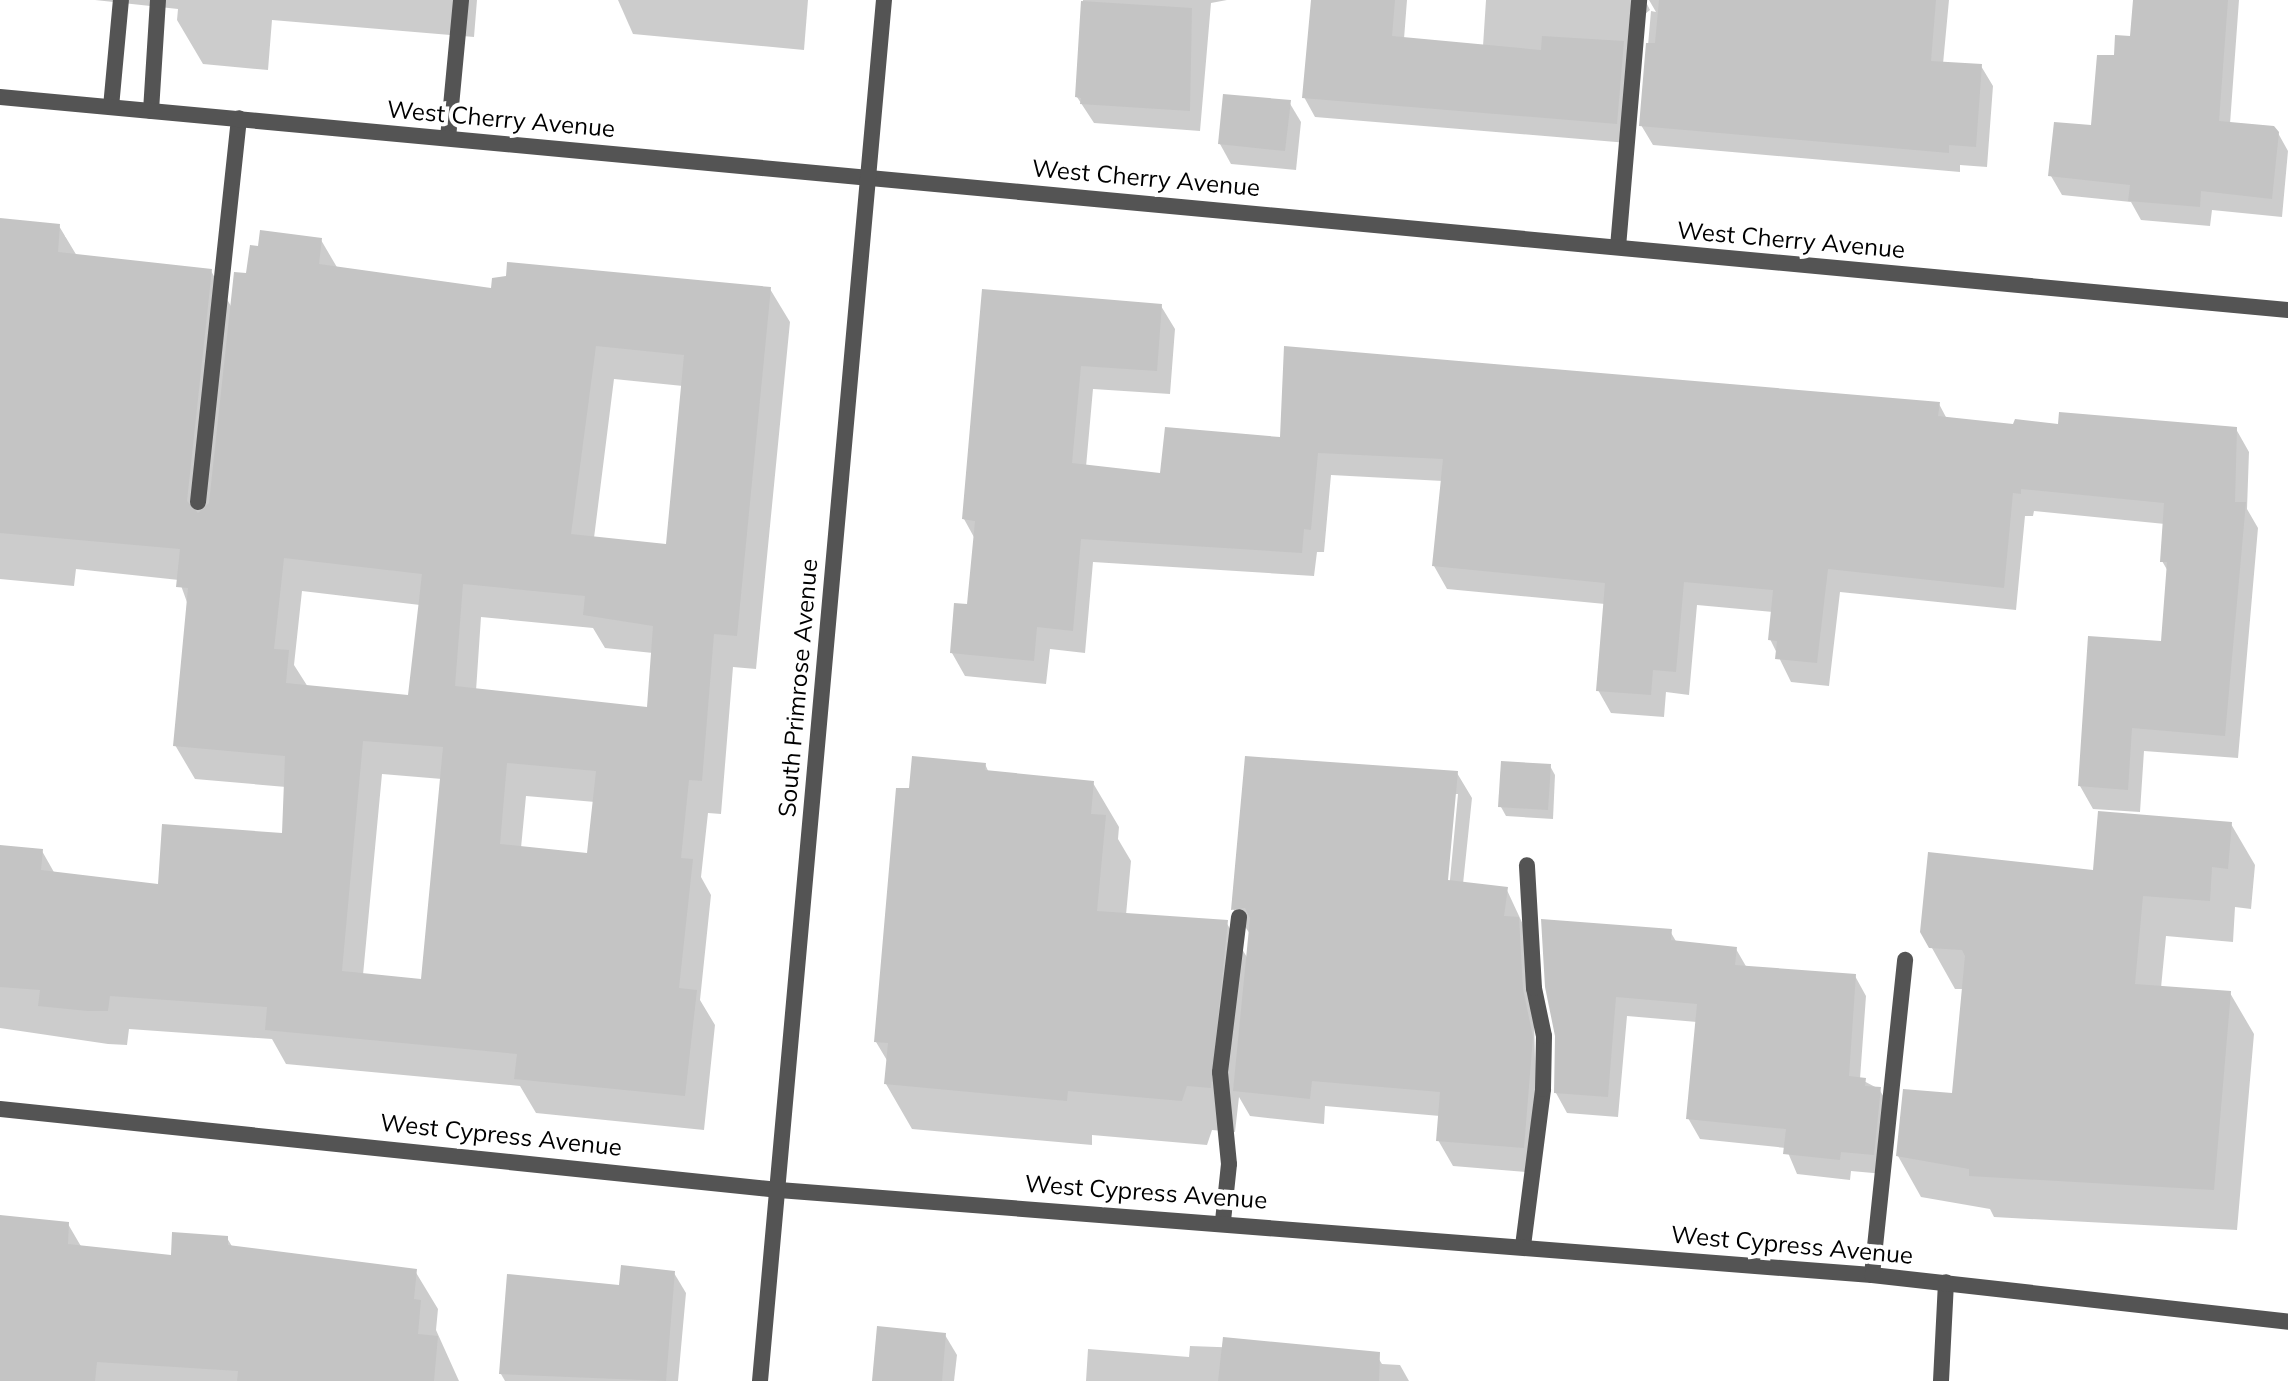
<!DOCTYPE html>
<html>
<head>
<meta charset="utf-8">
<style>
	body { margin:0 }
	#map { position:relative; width:2288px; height:1381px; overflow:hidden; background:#fff; font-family:Mulish,sans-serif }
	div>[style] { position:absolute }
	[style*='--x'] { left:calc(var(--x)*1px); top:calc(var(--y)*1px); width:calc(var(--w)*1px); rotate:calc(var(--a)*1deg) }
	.shadow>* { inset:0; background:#0003 }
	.building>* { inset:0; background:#c4c4c4 }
	.lane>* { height:16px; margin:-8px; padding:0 8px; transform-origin:8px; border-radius:8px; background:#545454 }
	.street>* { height:16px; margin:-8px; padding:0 8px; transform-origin:8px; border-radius:8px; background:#545454 }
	span { translate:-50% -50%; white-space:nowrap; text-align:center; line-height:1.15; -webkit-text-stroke:8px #fff; paint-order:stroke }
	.street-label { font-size:24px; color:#000 }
</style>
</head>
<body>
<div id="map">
	<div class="shadow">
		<i style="clip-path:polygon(95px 0,477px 0,474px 37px,272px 20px,268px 70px,203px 64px,177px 20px,178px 9px)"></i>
		<i style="clip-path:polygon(618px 0,808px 0,804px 50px,633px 34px)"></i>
		<i style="clip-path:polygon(1083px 0,1227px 0,1211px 3px,1200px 131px,1094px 123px,1077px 97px)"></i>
		<i style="clip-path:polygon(1313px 0,1407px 0,1404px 39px,1483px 46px,1486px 0,1645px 0,1650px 10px,1639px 19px,1628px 143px,1315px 117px,1304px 97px)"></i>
		<i style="clip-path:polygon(1649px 0,1949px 0,1943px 64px,1981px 66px,1993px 86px,1987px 167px,1960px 165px,1960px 172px,1653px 145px,1641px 125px,1651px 11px,1656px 12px)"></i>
		<i style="clip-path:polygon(2135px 0,2239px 0,2230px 124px,2278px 133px,2288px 151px,2282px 217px,2212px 210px,2210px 226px,2141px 220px,2131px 202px,2062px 195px,2051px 176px,2093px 127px,2116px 58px,2132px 39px)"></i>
		<i style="clip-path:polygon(1289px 102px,1301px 122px,1296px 170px,1231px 164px,1220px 144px)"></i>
		<i style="clip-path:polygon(evenodd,0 220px,59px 226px,77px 256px,211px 271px,232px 308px,248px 276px,321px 240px,338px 269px,493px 290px,770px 289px,790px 322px,756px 669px,733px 667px,721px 814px,708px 813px,701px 877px,711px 895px,700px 1000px,715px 1025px,704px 1130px,536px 1113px,520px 1086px,286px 1064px,272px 1039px,129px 1029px,127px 1045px,108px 1044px,0 1028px,0 847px,42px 851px,55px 874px,160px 886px,284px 835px,286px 787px,195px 779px,175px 745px,188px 605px,179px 580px,76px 569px,74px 586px,0 579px,0 220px,614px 379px,683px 386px,668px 546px,594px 538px,614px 379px,0 220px,302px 591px,420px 605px,410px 697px,308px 687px,294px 665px,302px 591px,0 220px,481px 617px,593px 628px,605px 648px,653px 653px,649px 709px,476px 691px,481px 617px,0 220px,382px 774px,442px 779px,422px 981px,363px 975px,382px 774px,0 220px,526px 796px,595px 802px,589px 855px,521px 848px,526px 796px)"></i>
		<i style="clip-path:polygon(984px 291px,1161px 306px,1175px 329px,1170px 394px,1093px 389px,1086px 467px,1162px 475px,1282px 439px,1939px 404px,1947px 419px,2015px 426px,2236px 429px,2249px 452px,2247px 509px,2258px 528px,2238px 758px,2144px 751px,2140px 812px,2093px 809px,2080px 786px,2163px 644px,2169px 573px,2162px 561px,2165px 524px,2034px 511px,2033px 516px,2025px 516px,2016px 610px,1840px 592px,1829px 686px,1791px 682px,1770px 639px,1773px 612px,1697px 605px,1689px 695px,1666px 692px,1664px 717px,1611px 713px,1598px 690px,1605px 604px,1447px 589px,1434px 566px,1443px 481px,1331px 475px,1324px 552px,1317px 552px,1314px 576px,1093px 562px,1085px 653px,1050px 649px,1046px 684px,965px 676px,952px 653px,968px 607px,975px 539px,964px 519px)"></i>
		<i style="clip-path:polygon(evenodd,985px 764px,989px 773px,1093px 783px,1119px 827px,1118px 839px,1131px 861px,1126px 915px,1226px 922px,1248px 959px,1250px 934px,1233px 909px,1457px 773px,1472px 798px,1463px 884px,1506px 888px,1532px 944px,1538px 1173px,1453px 1166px,1438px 1140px,1440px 1116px,1325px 1106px,1324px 1124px,1250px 1116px,1239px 1097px,1235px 1132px,1212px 1130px,1207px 1145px,1092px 1135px,1092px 1145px,912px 1129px,886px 1084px,888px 1062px,876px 1042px,911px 790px,985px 764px,1454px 794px,1458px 794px,1449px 890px,1445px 890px,1454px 794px)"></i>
		<i style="clip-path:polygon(1550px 766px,1555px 775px,1553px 819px,1506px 816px,1501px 807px)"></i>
		<i style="clip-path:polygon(2231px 824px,2255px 865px,2251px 909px,2235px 907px,2233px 942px,2166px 936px,2161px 988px,2230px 993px,2254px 1034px,2237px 1230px,1994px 1217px,1990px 1209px,1921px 1197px,1898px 1156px,1953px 1095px,1964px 989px,1955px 989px,1923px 932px)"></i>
		<i style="clip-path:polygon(1670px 931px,1677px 943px,1736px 949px,1747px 968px,1855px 976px,1866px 996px,1860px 1079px,1879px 1089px,1891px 1109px,1884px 1174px,1851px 1171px,1850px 1180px,1797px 1174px,1786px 1148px,1700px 1139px,1688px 1118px,1697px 1022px,1627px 1016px,1618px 1117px,1567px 1113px,1556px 1093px,1557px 1036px)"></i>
		<i style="clip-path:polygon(0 1217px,68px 1224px,82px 1248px,173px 1257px,227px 1238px,233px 1248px,415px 1271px,438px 1309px,436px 1330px,459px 1381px,0 1381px)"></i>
		<i style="clip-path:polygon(674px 1273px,686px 1293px,678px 1381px,505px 1381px,501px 1374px,620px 1287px)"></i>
		<i style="clip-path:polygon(945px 1335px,957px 1355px,954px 1381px,874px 1381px)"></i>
		<i style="clip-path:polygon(1190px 1346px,1375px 1353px,1382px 1364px,1400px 1365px,1409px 1381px,1086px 1381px,1088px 1349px,1189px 1357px)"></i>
	</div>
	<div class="building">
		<i style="clip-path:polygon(1311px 0,1395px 0,1392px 36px,1541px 50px,1542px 36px,1624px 41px,1617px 124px,1302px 98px)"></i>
		<i style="clip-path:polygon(1659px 0,1936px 0,1931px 61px,1982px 64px,1976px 147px,1949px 145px,1949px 153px,1639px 126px,1646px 43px,1655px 43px)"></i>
		<i style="clip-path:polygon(2133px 0,2228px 0,2219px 121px,2274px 126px,2279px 132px,2272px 199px,2201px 191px,2200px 207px,2128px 201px,2130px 185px,2048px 176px,2054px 122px,2091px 125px,2097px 55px,2114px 55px,2115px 35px,2130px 36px)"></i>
		<i style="clip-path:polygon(1081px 1px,1192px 8px,1190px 111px,1080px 104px,1081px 98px,1075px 97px)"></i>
		<i style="clip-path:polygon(1223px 94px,1291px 100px,1285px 151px,1218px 144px)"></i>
		<i style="clip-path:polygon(evenodd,0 218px,60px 224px,58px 252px,212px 269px,187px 501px,198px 513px,209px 503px,234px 272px,246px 273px,250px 245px,258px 246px,260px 230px,322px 238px,319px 264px,491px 288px,492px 278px,506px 276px,507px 262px,771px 287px,737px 636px,714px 634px,702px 781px,689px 780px,681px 858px,693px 859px,679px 988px,697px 990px,685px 1096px,514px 1079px,517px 1054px,265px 1030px,267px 1007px,110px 996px,108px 1011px,88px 1011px,38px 1006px,40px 990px,0 987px,0 845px,43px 849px,41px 870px,158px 884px,162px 824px,282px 833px,285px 756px,173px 746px,188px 588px,176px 587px,180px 549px,0 533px,0 218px,596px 346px,684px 355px,666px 544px,571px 534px,596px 346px,0 218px,284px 558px,422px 574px,408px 695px,286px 683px,289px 650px,274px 649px,284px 558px,0 218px,463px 584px,585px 596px,583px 615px,653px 626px,647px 707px,455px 686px,463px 584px,0 218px,363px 741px,443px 747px,421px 979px,342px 971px,363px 741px,0 218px,507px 763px,596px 771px,587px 853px,500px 844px,507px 763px)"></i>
		<i style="clip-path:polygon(982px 289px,1162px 304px,1157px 371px,1081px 366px,1072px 463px,1160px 473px,1165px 427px,1280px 437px,1284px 346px,1940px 402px,1938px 416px,2013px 424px,2015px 419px,2058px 424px,2059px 412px,2237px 427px,2235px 502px,2246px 502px,2225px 736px,2132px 728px,2128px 790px,2078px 786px,2088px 636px,2161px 641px,2167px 562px,2160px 562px,2164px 503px,2021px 489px,2021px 494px,2013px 493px,2004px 588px,1828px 569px,1817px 663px,1775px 659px,1777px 641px,1768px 640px,1773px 590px,1684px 582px,1676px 672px,1653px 670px,1651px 695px,1596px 691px,1605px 583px,1432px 566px,1443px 459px,1318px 453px,1311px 530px,1304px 529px,1302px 553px,1081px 539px,1073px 631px,1037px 627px,1034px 661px,950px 653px,954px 603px,967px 604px,975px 521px,962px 519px)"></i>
		<i style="clip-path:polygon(912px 756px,986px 763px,985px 770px,1094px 781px,1091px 814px,1106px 815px,1097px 911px,1228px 920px,1211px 1088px,1187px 1086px,1182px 1101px,1068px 1091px,1067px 1101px,884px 1084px,888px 1043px,874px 1042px,896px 788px,909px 788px)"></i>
		<i style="clip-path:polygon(1245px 756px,1458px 771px,1448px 880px,1508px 887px,1504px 916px,1519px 917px,1523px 989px,1533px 1037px,1524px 1148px,1436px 1141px,1440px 1092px,1312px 1081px,1310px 1099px,1233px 1091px,1250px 918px,1245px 908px,1231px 910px)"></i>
		<i style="clip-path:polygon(1501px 761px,1551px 764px,1548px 810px,1498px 807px)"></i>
		<i style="clip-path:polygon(2098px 811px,2232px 822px,2228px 869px,2212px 867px,2210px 901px,2143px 896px,2135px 984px,2231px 991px,2214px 1190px,1969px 1176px,1969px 1169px,1896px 1156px,1903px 1089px,1952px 1093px,1965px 956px,1962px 950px,1929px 948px,1920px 932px,1928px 852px,2093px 870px)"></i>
		<i style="clip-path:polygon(1541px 919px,1672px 929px,1671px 940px,1737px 947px,1735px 965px,1856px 974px,1849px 1076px,1866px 1078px,1865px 1086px,1881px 1087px,1874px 1155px,1841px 1152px,1840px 1160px,1783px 1154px,1786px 1129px,1686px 1119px,1697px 1004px,1616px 997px,1608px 1097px,1554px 1093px,1555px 1036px,1545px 987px)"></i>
		<i style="clip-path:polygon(0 1215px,69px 1222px,68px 1244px,171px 1255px,172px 1232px,228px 1236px,228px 1245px,417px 1269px,414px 1299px,421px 1300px,418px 1334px,438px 1336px,434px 1381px,237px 1381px,238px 1371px,97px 1362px,95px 1381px,0 1381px)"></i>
		<i style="clip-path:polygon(621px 1265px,675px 1271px,666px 1381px,499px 1374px,507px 1274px,619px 1285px)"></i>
		<i style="clip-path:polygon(877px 1326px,946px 1333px,942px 1381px,872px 1381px)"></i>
		<i style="clip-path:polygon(1223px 1337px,1380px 1352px,1379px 1381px,1218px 1381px)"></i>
	</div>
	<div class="lane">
		<i style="--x:111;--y:107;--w:107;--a:-84.7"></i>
		<i style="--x:151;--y:111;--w:111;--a:-86.4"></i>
		<i style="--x:448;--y:138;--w:139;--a:-84.6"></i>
		<i style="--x:1618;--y:247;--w:248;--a:-85.1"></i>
		<i style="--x:198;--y:502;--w:386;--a:-83.9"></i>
		<i style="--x:1223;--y:1221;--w:57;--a:-84"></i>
		<i style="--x:1229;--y:1164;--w:92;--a:-95.6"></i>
		<i style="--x:1220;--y:1072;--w:156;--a:-83"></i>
		<i style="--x:1523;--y:1246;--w:158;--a:-82.7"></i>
		<i style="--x:1543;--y:1089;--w:53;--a:-88.9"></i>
		<i style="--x:1544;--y:1036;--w:49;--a:-101.8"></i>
		<i style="--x:1534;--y:988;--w:123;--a:-93.3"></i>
		<i style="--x:1872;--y:1275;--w:317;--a:-84"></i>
		<i style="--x:1941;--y:1381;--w:99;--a:-87.1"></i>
	</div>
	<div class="street">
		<i style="--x:0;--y:97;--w:2298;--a:5.32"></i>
		<i style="--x:0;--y:1109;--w:783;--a:5.94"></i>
		<i style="--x:779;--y:1190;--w:1096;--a:4.45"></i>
		<i style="--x:1872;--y:1275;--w:419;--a:6.4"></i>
		<i style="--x:760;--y:1381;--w:1387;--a:-84.87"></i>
	</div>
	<div class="street-label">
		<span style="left:501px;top:119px;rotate:5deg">West Cherry Avenue</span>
		<span style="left:1146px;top:178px;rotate:5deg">West Cherry Avenue</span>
		<span style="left:1791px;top:240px;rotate:5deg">West Cherry Avenue</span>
		<span style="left:798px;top:688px;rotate:-85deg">South Primrose Avenue</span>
		<span style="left:501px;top:1135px;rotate:6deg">West Cypress Avenue</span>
		<span style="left:1146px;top:1192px;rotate:4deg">West Cypress Avenue</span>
		<span style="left:1792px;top:1245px;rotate:5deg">West Cypress Avenue</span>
	</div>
</div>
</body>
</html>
